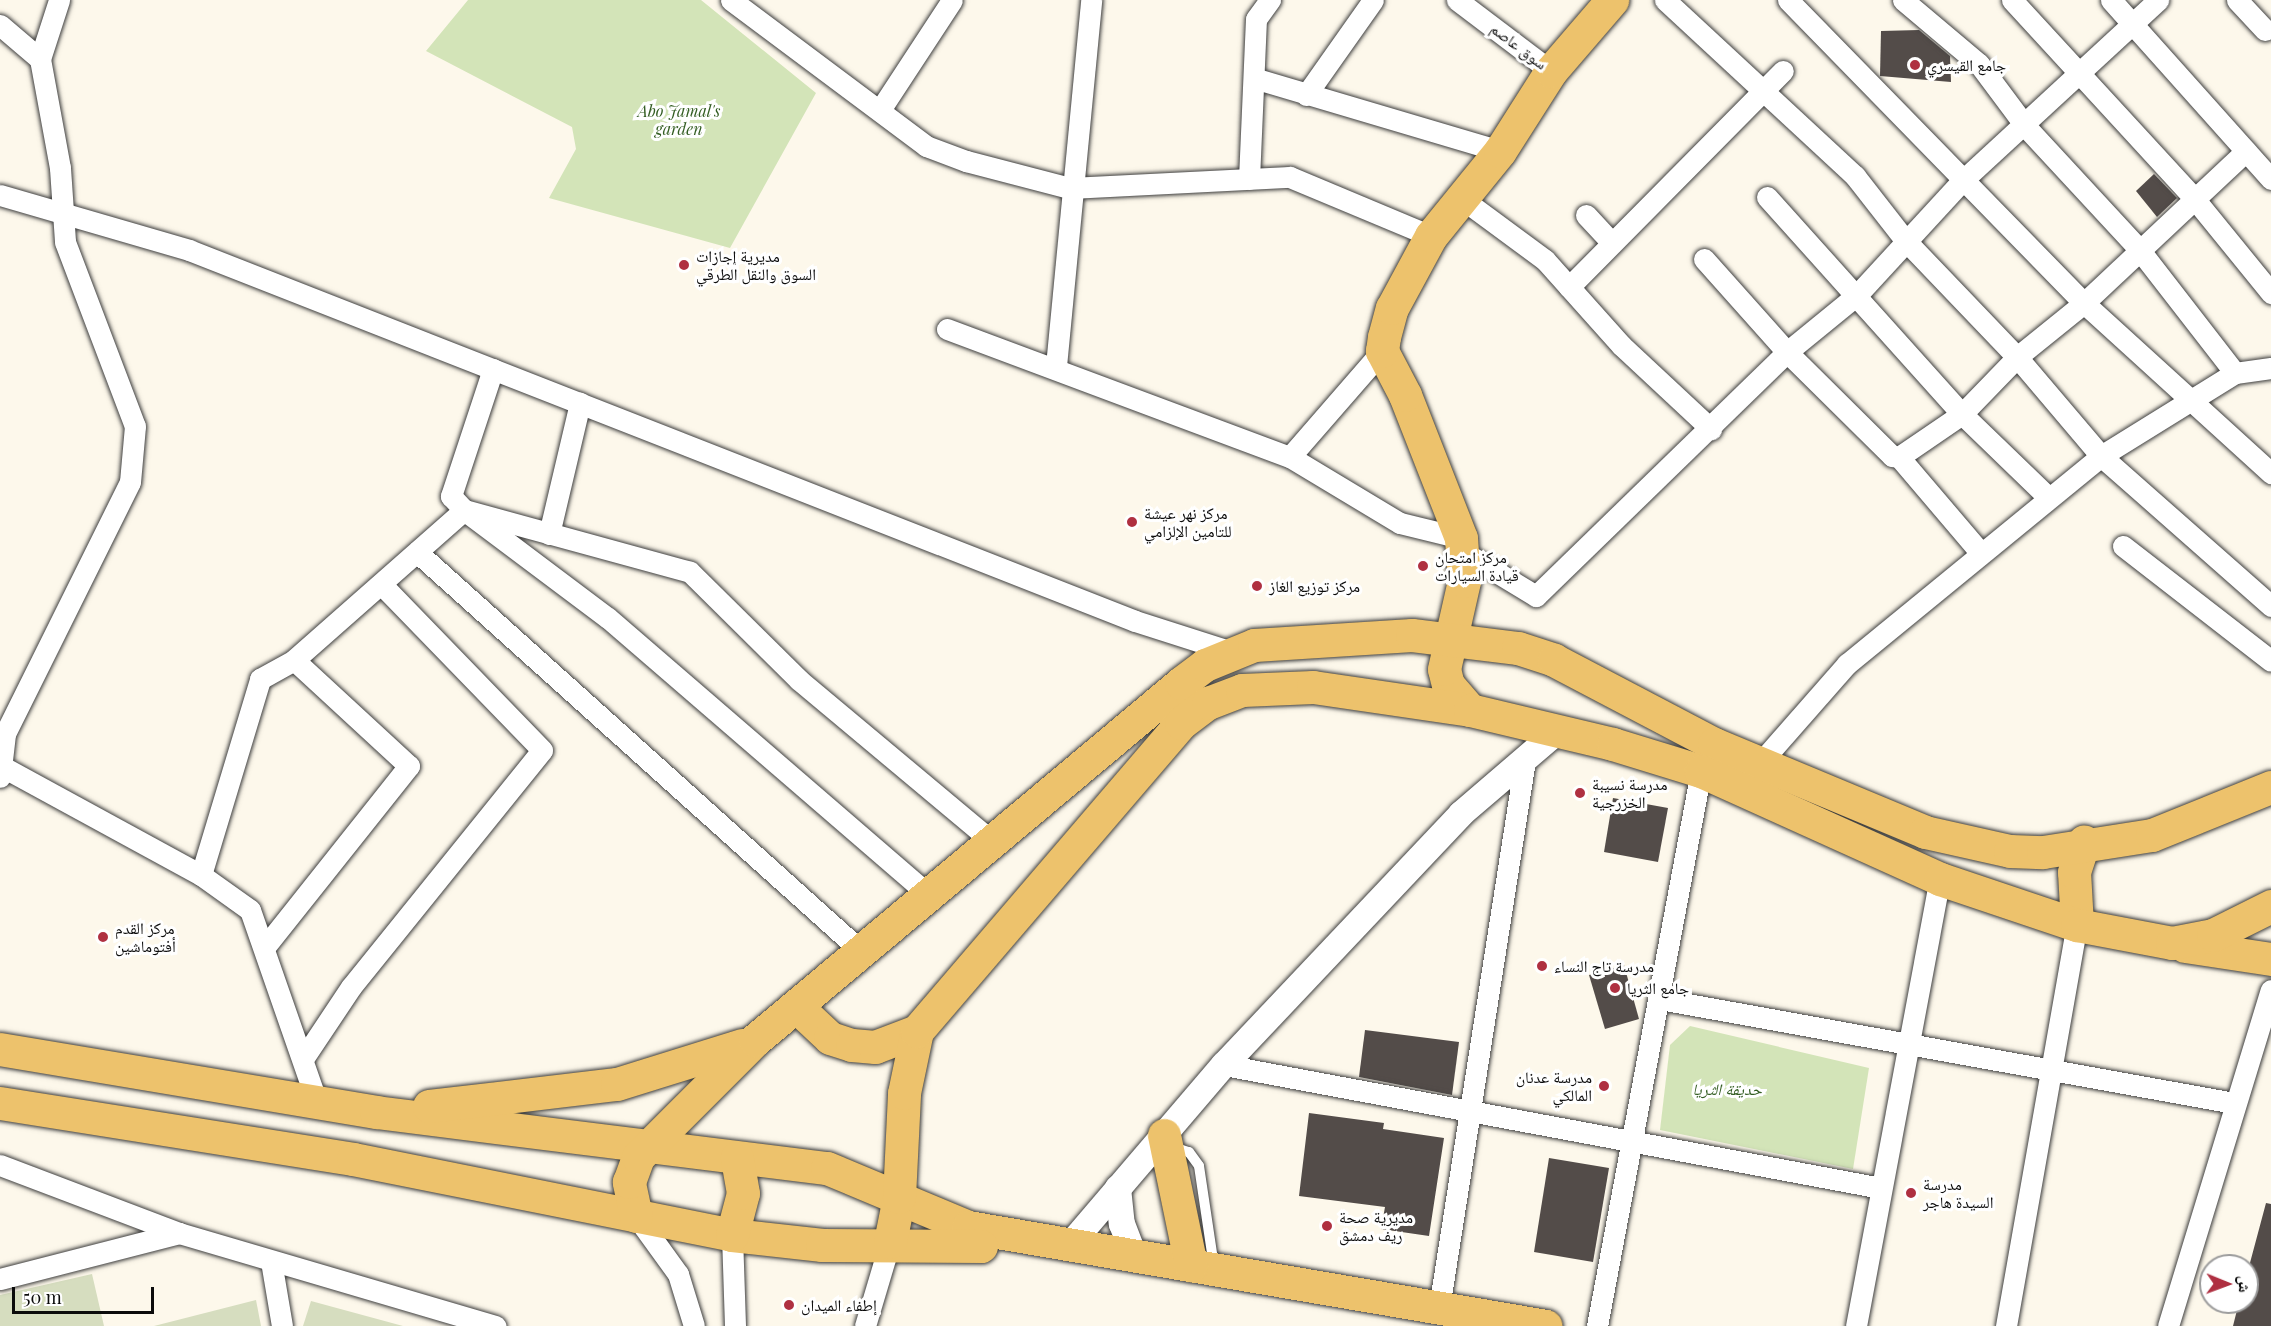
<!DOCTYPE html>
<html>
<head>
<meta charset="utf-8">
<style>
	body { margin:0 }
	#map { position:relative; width:2271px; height:1326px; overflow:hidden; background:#fdf8eb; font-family:"Playfair Display","Noto Naskh Arabic",serif }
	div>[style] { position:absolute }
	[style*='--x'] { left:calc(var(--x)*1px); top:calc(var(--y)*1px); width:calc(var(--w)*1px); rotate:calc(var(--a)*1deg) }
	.green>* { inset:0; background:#d3e4b8 }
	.cemetery>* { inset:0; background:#d6ddbf }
	.building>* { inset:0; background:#534c49 }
	.roads { filter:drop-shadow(0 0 2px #3e3e3e) drop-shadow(0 0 2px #3e3e3e) }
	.service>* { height:10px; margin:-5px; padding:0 5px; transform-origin:5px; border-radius:5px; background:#fff }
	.minor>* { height:21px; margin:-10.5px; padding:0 10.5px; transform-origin:10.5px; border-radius:10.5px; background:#fff }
	.tertiary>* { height:26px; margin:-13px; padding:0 13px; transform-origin:13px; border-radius:13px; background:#fff }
	.primary>* { height:33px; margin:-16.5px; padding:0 16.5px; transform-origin:16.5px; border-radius:16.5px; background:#edc26c }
	.dots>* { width:16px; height:16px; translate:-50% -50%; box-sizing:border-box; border:3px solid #fff; border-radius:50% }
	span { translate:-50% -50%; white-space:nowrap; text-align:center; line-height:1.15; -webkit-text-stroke:6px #fff; paint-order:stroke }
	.street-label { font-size:16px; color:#0b0b0b }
	.poi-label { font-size:16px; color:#0b0b0b }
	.left { translate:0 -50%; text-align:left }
	.right { translate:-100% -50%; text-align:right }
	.park-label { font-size:16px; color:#335d22; font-style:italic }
	.north { position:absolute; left:2199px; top:1254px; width:60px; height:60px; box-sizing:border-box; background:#fff; border:2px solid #9d9d9d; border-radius:50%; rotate:91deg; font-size:16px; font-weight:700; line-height:24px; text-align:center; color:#0b0b0b }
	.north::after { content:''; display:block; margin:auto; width:21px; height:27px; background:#af3041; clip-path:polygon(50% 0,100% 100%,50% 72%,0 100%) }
	.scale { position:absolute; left:12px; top:1287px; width:142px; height:27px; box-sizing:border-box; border:3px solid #0b0b0b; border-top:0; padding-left:8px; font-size:18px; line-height:21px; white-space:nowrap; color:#0b0b0b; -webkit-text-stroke:4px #fff; paint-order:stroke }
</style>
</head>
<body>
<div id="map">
	<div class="green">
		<i style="clip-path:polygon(468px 0,701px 0,816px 93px,730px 248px,549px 198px,576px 149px,572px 127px,426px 51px)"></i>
		<i style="clip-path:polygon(1690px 1026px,1869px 1068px,1853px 1169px,1660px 1130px,1670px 1045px)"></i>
	</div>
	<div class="cemetery">
		<i style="clip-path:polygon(92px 1274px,104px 1326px,0 1326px,0 1295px)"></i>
		<i style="clip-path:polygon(256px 1300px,261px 1326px,154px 1326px)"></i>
		<i style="clip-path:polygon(311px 1301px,403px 1326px,303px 1326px)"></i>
	</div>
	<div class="building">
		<i style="clip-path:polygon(1919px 30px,1950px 56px,1951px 82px,1880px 76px,1881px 31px)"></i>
		<i style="clip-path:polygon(2154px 174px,2177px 198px,2157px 217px,2136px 191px)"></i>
		<i style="clip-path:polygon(1613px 798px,1668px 808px,1658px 862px,1604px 852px)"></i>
		<i style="clip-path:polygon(1624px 965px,1639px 1019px,1605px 1029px,1589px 975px)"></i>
		<i style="clip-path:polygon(1365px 1030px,1459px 1042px,1452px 1095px,1359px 1077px)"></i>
		<i style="clip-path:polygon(1309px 1113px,1384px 1123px,1383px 1129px,1444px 1138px,1429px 1236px,1381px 1229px,1385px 1207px,1299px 1196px)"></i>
		<i style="clip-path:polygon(1549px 1158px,1609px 1168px,1593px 1262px,1534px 1252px)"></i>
		<i style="clip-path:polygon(2266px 1203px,2271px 1204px,2271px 1326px,2233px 1326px,2239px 1302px,2247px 1302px,2247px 1274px)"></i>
	</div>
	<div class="roads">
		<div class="service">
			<i style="--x:1170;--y:1146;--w:20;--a:18"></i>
			<i style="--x:1189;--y:1152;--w:17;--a:54"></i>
			<i style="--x:1199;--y:1166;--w:101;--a:81.5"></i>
		</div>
		<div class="minor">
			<i style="--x:731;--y:0;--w:244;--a:36.8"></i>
			<i style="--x:926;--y:146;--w:43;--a:20.6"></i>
			<i style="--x:966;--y:161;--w:107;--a:14.6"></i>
			<i style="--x:1070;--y:188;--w:220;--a:-2.9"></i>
			<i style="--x:1290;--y:177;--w:153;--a:22.7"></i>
			<i style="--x:1457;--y:0;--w:118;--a:37.1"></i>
			<i style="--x:1665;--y:0;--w:259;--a:42.8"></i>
			<i style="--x:1855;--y:176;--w:81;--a:52"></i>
			<i style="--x:1905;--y:240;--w:162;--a:46.3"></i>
			<i style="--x:2017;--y:357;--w:130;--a:49.7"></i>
			<i style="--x:2101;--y:456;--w:227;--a:41.4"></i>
			<i style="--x:1788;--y:0;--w:424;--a:45.7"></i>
			<i style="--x:2084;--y:303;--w:253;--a:42.3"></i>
			<i style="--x:1903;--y:0;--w:99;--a:40.1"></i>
			<i style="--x:1979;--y:64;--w:79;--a:53.3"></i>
			<i style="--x:2026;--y:127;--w:165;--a:47.2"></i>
			<i style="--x:2138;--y:248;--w:158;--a:52.2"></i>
			<i style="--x:2012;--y:0;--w:268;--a:47.4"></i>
			<i style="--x:2193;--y:197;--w:124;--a:50.9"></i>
			<i style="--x:2111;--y:0;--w:240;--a:48.2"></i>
			<i style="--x:2237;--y:0;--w:41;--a:47"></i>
			<i style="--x:0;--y:25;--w:52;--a:40.4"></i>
			<i style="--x:40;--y:59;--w:111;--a:79.6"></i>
			<i style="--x:60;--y:168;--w:74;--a:86.1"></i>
			<i style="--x:65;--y:242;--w:197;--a:69.2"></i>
			<i style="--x:135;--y:426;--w:56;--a:95.1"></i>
			<i style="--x:130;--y:482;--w:281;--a:116.4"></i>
			<i style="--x:5;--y:734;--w:43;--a:96.6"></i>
			<i style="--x:40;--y:59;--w:62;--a:-72.1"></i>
			<i style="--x:1257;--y:79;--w:253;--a:16.5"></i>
			<i style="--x:1306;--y:95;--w:116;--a:-54.8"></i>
			<i style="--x:880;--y:110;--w:131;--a:-56.8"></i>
			<i style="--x:1249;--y:179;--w:160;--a:-87.5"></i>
			<i style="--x:1256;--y:19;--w:24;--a:-54"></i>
			<i style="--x:0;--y:195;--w:197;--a:16.2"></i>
			<i style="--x:189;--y:250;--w:1016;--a:21.41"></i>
			<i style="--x:1135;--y:621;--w:102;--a:17.7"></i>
			<i style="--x:1767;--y:197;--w:292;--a:48.1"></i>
			<i style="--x:1962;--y:414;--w:120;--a:44"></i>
			<i style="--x:1461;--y:198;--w:104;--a:36.4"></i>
			<i style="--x:1545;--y:260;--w:115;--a:48.2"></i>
			<i style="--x:1622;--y:346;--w:122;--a:43"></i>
			<i style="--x:1586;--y:215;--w:38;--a:47"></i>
			<i style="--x:1704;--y:259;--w:125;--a:48.3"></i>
			<i style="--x:1787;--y:352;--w:148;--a:44.7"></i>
			<i style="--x:1892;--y:456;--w:7;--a:8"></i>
			<i style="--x:1899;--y:457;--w:123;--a:49.6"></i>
			<i style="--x:1569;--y:287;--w:304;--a:-45.3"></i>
			<i style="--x:947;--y:329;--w:366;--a:20.5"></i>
			<i style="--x:1382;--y:351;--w:140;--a:131"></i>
			<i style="--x:1290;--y:457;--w:128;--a:31"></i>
			<i style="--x:1400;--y:523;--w:63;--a:13.8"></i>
			<i style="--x:1056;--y:366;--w:368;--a:-84.5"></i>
			<i style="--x:493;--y:369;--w:134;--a:108.3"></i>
			<i style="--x:451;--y:496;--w:19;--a:47"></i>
			<i style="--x:464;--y:510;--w:234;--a:15.3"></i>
			<i style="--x:690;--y:572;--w:153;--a:44.7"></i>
			<i style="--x:799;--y:680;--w:253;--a:39.9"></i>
			<i style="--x:1899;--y:457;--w:76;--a:-34.3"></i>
			<i style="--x:1962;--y:414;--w:79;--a:-46"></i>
			<i style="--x:2017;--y:357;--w:86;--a:-38.9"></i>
			<i style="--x:2084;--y:303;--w:222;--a:-43.2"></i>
			<i style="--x:549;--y:534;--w:135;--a:-76.7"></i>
			<i style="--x:2123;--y:546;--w:187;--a:37.8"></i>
			<i style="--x:417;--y:552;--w:598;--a:41.95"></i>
			<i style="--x:1465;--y:553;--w:83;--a:31.2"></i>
			<i style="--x:1536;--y:596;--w:350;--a:-44.2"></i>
			<i style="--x:1787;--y:352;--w:92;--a:-39.2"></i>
			<i style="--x:1858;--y:294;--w:154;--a:-47.4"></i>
			<i style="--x:1962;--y:181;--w:267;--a:-42.7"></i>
			<i style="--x:1760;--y:763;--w:132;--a:-48.7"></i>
			<i style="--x:1847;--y:664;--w:328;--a:-39.3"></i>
			<i style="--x:2101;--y:456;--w:158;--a:-31.8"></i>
			<i style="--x:2235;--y:373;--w:36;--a:-8"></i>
			<i style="--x:3;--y:767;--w:226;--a:28.6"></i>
			<i style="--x:201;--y:875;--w:60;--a:35.5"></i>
			<i style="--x:250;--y:910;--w:203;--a:70.8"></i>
			<i style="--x:201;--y:875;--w:205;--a:-73.2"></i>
			<i style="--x:260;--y:679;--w:39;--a:-29"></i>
			<i style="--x:294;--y:660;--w:227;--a:-41.4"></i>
			<i style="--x:464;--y:510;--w:180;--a:36.9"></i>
			<i style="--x:608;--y:618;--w:424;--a:40.8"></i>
			<i style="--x:264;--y:948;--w:233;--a:-51.5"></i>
			<i style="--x:409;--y:766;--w:156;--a:-137.3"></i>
			<i style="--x:1660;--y:999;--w:583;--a:10.27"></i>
			<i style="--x:305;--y:1056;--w:83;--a:-56.3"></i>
			<i style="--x:351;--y:987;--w:304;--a:-51.1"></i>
			<i style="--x:542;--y:750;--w:231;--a:-134.1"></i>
			<i style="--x:1224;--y:1065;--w:668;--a:10.6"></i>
			<i style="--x:0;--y:1165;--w:191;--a:20.8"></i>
			<i style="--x:179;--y:1233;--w:330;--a:16.4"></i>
			<i style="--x:636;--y:1216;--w:72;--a:54.1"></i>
			<i style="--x:678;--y:1274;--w:54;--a:72.9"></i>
			<i style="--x:732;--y:1235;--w:91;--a:88.1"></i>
			<i style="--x:271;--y:1261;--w:66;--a:80.4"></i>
			<i style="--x:0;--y:1279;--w:185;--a:-14.4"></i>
			<i style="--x:1439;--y:1308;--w:555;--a:-81.08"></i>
			<i style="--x:865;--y:1326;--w:88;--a:-73.4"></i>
			<i style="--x:1597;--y:1326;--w:565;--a:-79.39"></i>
			<i style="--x:1856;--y:1326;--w:455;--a:-79.4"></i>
			<i style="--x:2006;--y:1326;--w:407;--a:-80"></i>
			<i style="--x:2168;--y:1326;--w:351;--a:-73"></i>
		</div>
		<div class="tertiary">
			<i style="--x:1118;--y:1188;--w:36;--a:84"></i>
			<i style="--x:1122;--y:1224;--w:33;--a:69"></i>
			<i style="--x:1070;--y:1245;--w:237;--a:-49.5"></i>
			<i style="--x:1224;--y:1065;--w:345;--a:-46.6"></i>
			<i style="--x:1461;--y:814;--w:130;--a:-40.6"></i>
		</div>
		<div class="primary">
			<i style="--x:1470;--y:710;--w:33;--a:-131"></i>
			<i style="--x:1448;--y:685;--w:16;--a:-104"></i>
			<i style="--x:1444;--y:669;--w:90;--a:-77.2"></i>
			<i style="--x:1464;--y:581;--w:43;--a:-94"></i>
			<i style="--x:1461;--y:538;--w:154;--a:-111.4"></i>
			<i style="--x:1405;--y:395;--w:50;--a:-117.6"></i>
			<i style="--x:1382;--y:351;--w:14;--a:-82"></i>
			<i style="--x:1384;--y:337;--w:30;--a:-75"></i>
			<i style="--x:1392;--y:308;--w:82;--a:-61.6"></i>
			<i style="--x:1431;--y:236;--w:109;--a:-50.9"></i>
			<i style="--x:1500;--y:151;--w:95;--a:-57.5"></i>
			<i style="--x:1551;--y:71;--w:94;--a:-49.3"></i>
			<i style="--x:2077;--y:925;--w:53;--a:-93.2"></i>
			<i style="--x:2074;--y:872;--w:32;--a:-72"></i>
			<i style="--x:2185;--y:946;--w:87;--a:8.6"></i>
			<i style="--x:797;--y:1007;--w:45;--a:43.2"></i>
			<i style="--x:830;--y:1038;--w:23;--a:18"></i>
			<i style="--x:852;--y:1045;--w:23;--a:5"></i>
			<i style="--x:875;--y:1047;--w:45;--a:-20.9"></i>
			<i style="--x:0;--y:1049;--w:381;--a:9.5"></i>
			<i style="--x:376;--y:1112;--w:454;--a:7.1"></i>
			<i style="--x:827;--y:1168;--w:153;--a:22.7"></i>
			<i style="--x:968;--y:1227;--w:586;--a:9.72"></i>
			<i style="--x:0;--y:1103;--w:357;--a:9"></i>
			<i style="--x:353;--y:1159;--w:387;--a:11.3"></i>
			<i style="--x:732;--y:1235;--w:91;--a:6.3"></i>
			<i style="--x:822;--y:1245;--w:159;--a:0.4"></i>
			<i style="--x:429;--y:1106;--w:189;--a:-6.7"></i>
			<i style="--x:617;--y:1084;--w:131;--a:-17.3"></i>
			<i style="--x:1164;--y:1135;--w:133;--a:78.3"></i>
			<i style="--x:636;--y:1216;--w:35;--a:-102"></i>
			<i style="--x:629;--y:1182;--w:27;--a:-70"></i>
			<i style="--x:638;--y:1157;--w:165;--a:-45"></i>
			<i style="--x:755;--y:1040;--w:556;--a:-39.96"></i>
			<i style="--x:1181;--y:683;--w:30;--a:-37"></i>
			<i style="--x:1205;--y:665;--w:53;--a:-22.2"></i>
			<i style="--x:1254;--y:645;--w:158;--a:-3.6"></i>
			<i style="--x:1412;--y:635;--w:107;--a:7"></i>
			<i style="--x:1518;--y:648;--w:38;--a:18"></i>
			<i style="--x:1554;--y:660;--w:181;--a:27.7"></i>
			<i style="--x:1714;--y:744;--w:229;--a:22.6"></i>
			<i style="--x:1925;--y:832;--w:87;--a:12.6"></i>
			<i style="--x:2010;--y:851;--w:33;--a:2"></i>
			<i style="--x:2043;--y:852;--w:110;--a:-8.9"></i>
			<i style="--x:2152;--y:835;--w:128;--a:-22"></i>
			<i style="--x:732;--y:1235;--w:43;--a:-75.3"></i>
			<i style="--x:743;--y:1193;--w:36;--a:-100"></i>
			<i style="--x:890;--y:1242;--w:46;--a:-78.7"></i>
			<i style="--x:899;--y:1197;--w:104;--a:-87.2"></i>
			<i style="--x:904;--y:1093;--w:63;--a:-78.2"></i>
			<i style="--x:917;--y:1031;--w:406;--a:-49.4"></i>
			<i style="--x:1181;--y:723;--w:34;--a:-37"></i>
			<i style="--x:1208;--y:703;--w:36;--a:-21"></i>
			<i style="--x:1242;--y:690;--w:71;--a:-2.4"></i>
			<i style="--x:1313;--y:687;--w:159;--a:8.3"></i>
			<i style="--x:1470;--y:710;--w:147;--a:13.4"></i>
			<i style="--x:1613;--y:744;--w:92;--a:17.1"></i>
			<i style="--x:1701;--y:771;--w:262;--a:24.3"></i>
			<i style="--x:1940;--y:879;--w:145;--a:18.6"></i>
			<i style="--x:2077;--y:925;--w:97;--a:10.7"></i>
			<i style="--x:2172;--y:943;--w:42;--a:-11"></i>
			<i style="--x:2213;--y:935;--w:65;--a:-26.6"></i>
		</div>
	</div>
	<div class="dots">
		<i style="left:1915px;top:65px;background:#af3041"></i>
		<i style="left:684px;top:265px;background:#af3041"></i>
		<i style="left:1132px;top:522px;background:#af3041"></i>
		<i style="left:1423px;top:566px;background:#af3041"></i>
		<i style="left:1257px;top:586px;background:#af3041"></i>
		<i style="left:1580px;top:793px;background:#af3041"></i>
		<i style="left:103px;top:937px;background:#af3041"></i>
		<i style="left:1542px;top:966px;background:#af3041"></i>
		<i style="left:1615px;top:988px;background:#af3041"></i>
		<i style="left:1604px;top:1086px;background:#af3041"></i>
		<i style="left:1911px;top:1193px;background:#af3041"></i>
		<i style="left:1327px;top:1226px;background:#af3041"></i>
		<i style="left:789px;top:1305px;background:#af3041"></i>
	</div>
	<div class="street-label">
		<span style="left:1519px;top:46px;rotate:37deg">سوق عاصم</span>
	</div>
	<div class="poi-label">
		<span class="left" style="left:1927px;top:65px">جامع القيسري</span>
		<span class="left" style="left:696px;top:265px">مديرية إجازات<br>السوق والنقل الطرقي</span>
		<span class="left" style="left:1144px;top:522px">مركز نهر عيشة<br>للتامين الإلزامي</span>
		<span class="left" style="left:1435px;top:566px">مركز امتحان<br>قيادة السيارات</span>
		<span class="left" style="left:1269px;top:586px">مركز توزيع الغاز</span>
		<span class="left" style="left:1592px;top:793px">مدرسة نسيبة<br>الخزرجية</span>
		<span class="left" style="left:115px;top:937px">مركز القدم<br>أفتوماشين</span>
		<span class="left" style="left:1554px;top:966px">مدرسة تاج النساء</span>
		<span class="left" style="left:1627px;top:988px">جامع الثريا</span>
		<span class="right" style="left:1592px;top:1086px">مدرسة عدنان<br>المالكي</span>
		<span class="left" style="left:1923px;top:1193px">مدرسة<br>السيدة هاجر</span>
		<span class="left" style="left:1339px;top:1226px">مديرية صحة<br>ريف دمشق</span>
		<span class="left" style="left:801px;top:1305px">إطفاء الميدان</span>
	</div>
	<div class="park-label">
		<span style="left:679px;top:120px">Abo Jamal's<br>garden</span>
		<span style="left:1727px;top:1089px">حديقة الثريا</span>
	</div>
	<div class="north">ش</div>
	<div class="scale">50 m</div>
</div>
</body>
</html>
